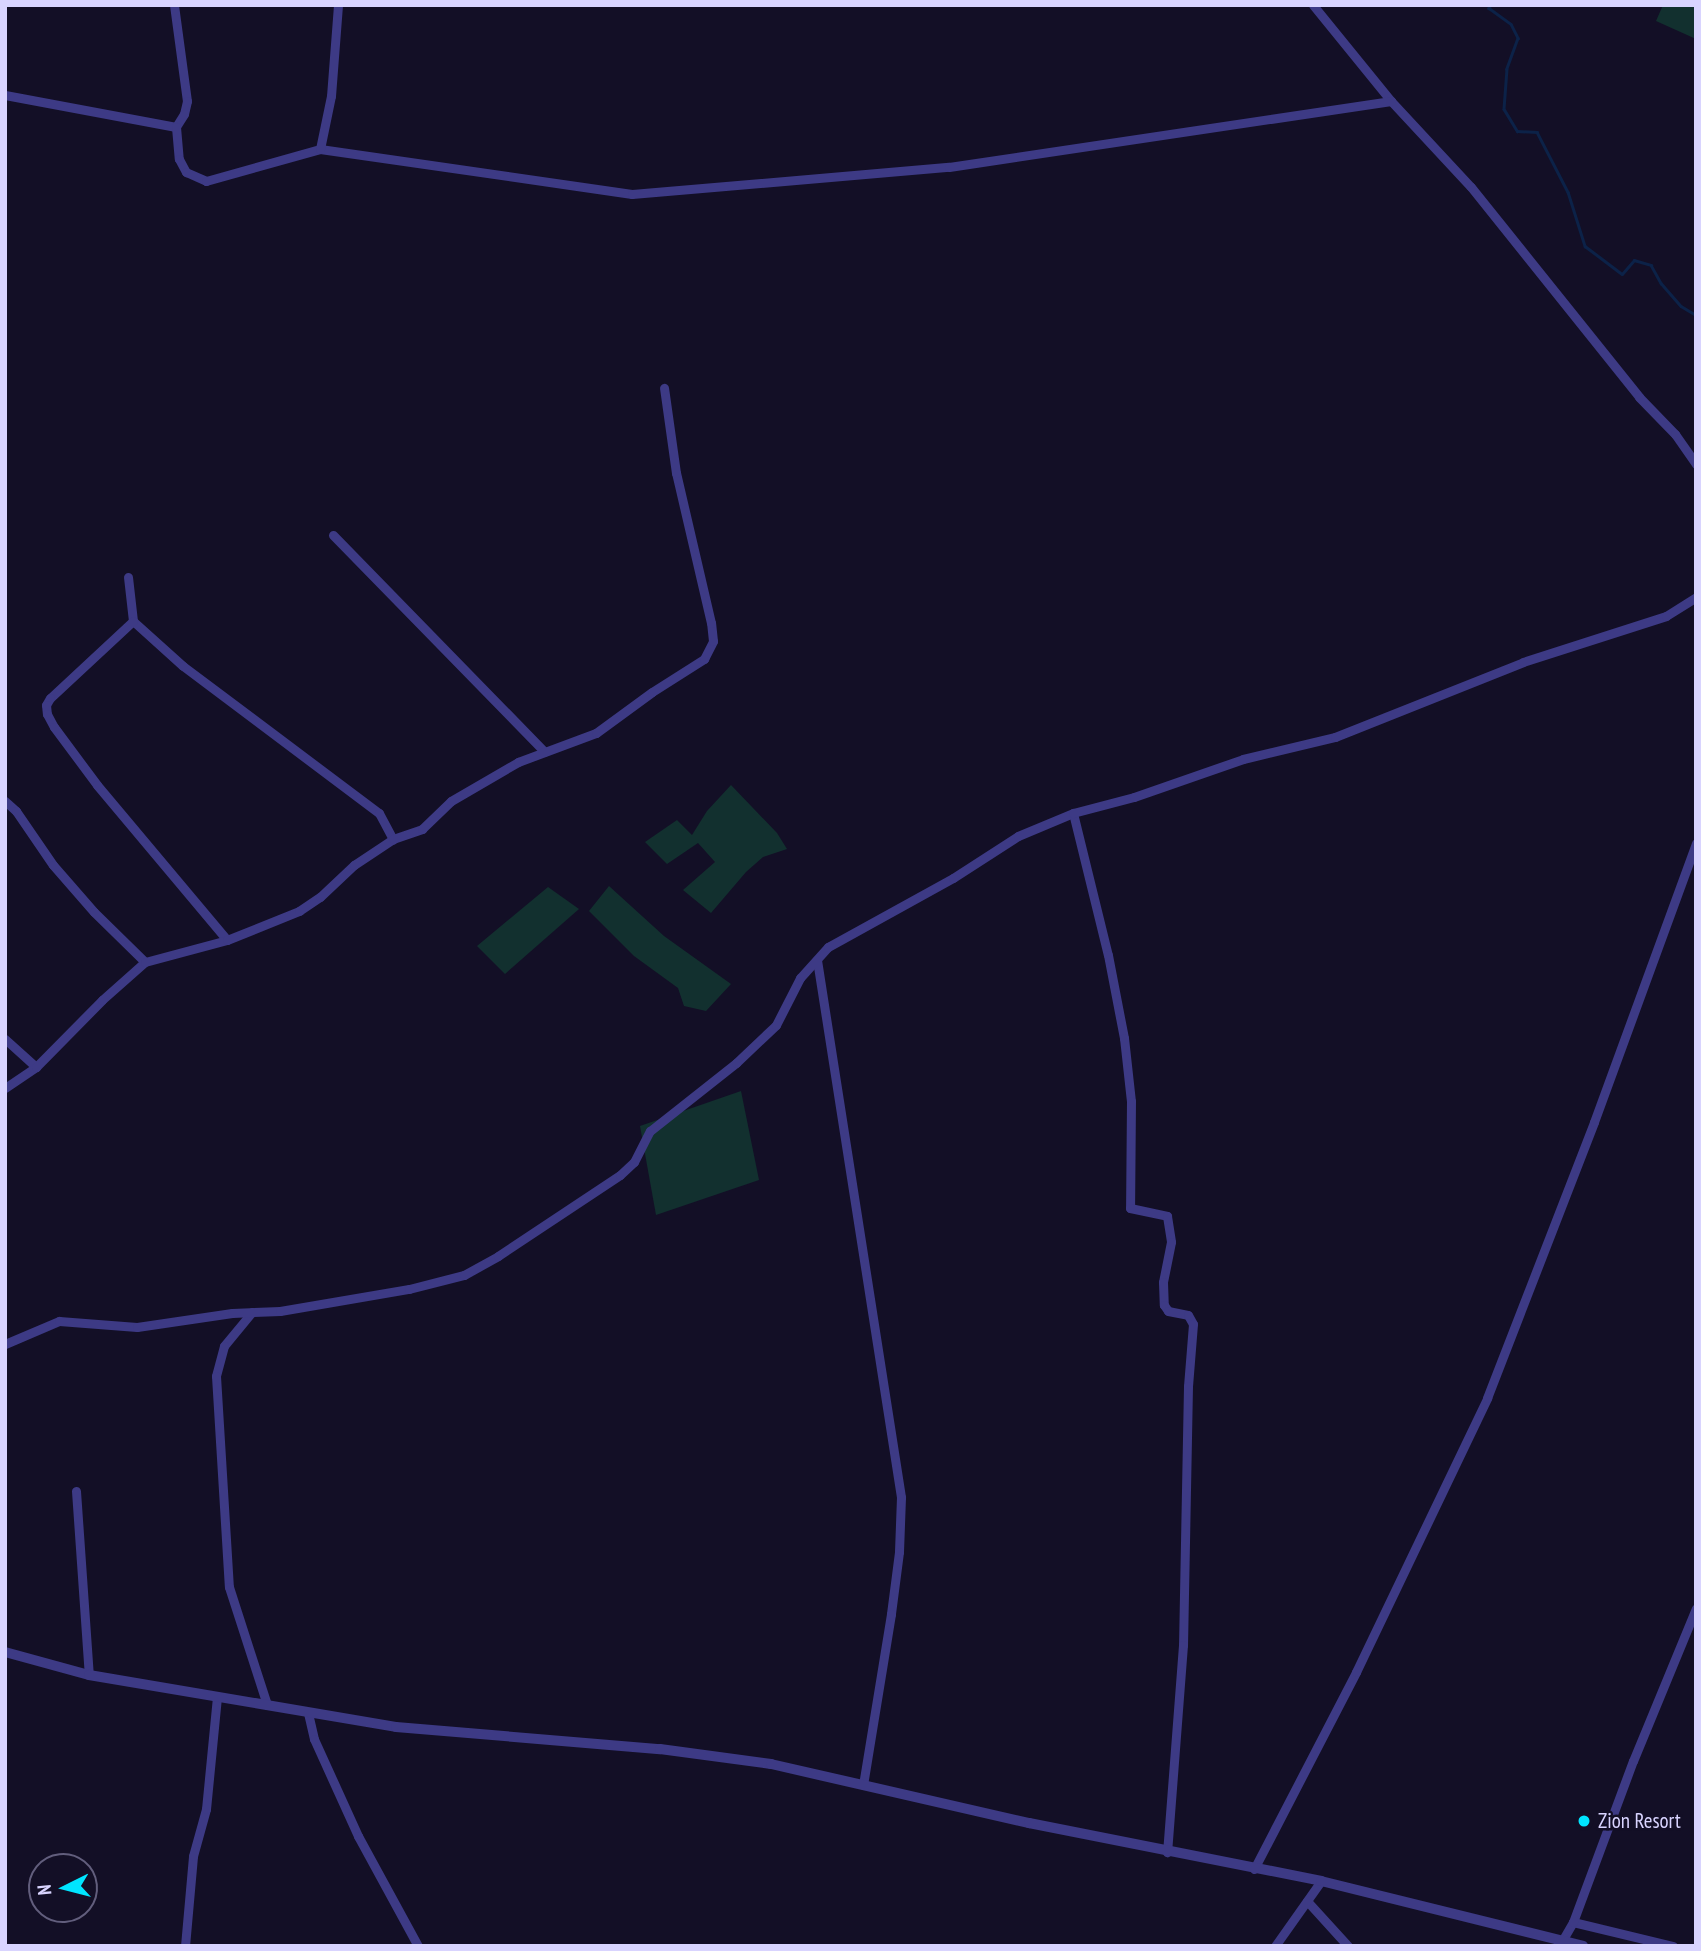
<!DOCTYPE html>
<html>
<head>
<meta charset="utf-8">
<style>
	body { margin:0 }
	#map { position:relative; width:1701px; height:1951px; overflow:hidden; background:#130f26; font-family:"PT Sans Narrow",sans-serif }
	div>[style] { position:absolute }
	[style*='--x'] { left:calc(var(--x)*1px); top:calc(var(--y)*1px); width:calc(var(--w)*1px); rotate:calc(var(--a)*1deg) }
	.green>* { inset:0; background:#12302f }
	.stream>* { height:2.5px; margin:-1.25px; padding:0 1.25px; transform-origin:1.25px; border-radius:1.25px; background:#0c2248 }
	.minor>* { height:9px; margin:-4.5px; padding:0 4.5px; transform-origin:4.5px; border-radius:4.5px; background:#3d3a85 }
	.tertiary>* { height:10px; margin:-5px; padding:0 5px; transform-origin:5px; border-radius:5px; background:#3d3a85 }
	.dots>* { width:19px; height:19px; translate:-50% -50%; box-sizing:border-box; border:4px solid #130f26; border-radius:50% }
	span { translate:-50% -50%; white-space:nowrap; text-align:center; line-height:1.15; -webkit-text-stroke:5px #130f26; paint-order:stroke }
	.poi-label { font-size:21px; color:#d9d4ff }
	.left { translate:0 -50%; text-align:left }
	.frame { position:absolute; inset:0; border:7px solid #d9d4ff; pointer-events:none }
	.north { position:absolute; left:28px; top:1853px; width:70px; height:70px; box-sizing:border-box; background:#130f26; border:2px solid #625e7d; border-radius:50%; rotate:264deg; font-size:19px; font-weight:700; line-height:28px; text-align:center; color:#d9d4ff }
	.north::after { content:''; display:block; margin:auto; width:24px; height:32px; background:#00e5ff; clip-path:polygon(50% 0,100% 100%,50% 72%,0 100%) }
</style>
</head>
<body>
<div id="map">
	<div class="green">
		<i style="clip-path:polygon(1663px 5px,1696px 5px,1696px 39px,1656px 21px)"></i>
		<i style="clip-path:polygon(731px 785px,777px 833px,787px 849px,763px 857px,746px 872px,711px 913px,683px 890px,715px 862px,698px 843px,667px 864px,645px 842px,677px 820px,692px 835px,707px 811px)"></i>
		<i style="clip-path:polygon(609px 886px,664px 936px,731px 984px,706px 1011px,684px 1006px,678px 988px,634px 956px,589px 911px)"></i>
		<i style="clip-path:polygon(548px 887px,579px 909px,505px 974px,477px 946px)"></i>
		<i style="clip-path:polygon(741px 1091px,759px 1180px,656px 1215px,640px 1126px)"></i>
	</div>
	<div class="stream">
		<i style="--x:1491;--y:5;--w:4;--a:124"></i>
		<i style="--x:1489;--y:8;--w:27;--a:36"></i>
		<i style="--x:1511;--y:24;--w:16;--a:63"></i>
		<i style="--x:1518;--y:38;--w:33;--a:110"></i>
		<i style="--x:1507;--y:69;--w:40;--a:94.3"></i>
		<i style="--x:1504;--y:109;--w:26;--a:59"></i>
		<i style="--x:1517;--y:131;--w:20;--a:3"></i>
		<i style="--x:1537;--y:132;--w:68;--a:62.7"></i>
		<i style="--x:1568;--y:192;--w:57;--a:72.5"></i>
		<i style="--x:1585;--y:246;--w:46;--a:37.1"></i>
		<i style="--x:1622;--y:274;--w:18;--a:-49"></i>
		<i style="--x:1634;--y:260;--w:18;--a:16"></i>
		<i style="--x:1651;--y:265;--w:21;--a:61"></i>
		<i style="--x:1661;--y:283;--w:30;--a:49"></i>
		<i style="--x:1681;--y:306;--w:17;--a:31"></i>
	</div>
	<div class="minor">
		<i style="--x:174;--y:5;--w:97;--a:82.3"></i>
		<i style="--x:187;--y:101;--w:13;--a:103"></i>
		<i style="--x:184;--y:114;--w:15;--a:122"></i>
		<i style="--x:1313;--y:5;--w:124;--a:50.9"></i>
		<i style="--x:1391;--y:101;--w:117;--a:47.1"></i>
		<i style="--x:1471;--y:187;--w:269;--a:51.3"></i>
		<i style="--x:1639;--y:397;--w:52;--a:45.8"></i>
		<i style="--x:1675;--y:434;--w:37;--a:55"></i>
		<i style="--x:5;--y:95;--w:174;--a:10.6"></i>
		<i style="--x:176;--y:127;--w:32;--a:85"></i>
		<i style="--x:179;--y:159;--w:15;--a:62"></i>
		<i style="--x:186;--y:172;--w:22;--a:24"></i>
		<i style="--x:206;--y:181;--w:118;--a:-15.7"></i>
		<i style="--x:320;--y:149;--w:315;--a:8.2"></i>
		<i style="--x:632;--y:194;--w:318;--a:-4.9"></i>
		<i style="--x:949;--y:167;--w:447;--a:-8.5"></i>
		<i style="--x:320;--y:149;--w:54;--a:-78.3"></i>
		<i style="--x:331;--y:96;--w:91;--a:-85.6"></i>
		<i style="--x:333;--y:535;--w:303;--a:45.7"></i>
		<i style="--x:128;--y:577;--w:44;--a:83.5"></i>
		<i style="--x:133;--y:621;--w:67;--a:42"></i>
		<i style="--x:183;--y:666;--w:245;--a:36.9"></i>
		<i style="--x:379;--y:813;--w:30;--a:62"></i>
		<i style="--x:133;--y:621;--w:113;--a:137.1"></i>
		<i style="--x:50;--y:698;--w:8;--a:120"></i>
		<i style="--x:46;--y:705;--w:9;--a:84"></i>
		<i style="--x:47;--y:714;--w:15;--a:62"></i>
		<i style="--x:54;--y:727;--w:72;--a:53.4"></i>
		<i style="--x:97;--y:785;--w:202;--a:50"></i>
		<i style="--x:5;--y:801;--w:15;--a:42"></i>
		<i style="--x:16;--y:811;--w:65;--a:55.6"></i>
		<i style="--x:53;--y:865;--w:62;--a:48.9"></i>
		<i style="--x:94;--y:912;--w:71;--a:44.4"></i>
		<i style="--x:1073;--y:813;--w:146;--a:76.2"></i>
		<i style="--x:1108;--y:955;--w:85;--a:79.1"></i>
		<i style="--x:1124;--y:1038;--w:63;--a:83.7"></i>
		<i style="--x:1131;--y:1101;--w:107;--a:90.5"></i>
		<i style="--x:1130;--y:1208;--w:38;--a:12"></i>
		<i style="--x:1167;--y:1216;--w:26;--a:81"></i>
		<i style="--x:1171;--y:1242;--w:41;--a:101.3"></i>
		<i style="--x:1163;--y:1282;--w:23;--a:88"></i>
		<i style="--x:1164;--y:1305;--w:7;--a:56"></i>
		<i style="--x:1168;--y:1311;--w:20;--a:11"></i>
		<i style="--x:1188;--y:1315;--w:10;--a:61"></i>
		<i style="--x:1193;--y:1324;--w:62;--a:94.6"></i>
		<i style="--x:1188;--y:1386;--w:259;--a:91.1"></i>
		<i style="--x:1183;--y:1645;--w:208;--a:94.4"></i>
		<i style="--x:817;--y:960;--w:544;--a:81.11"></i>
		<i style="--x:901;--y:1497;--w:55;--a:92.1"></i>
		<i style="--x:899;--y:1552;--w:63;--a:97.4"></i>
		<i style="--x:891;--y:1614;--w:173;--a:99.3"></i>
		<i style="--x:5;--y:1039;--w:42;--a:42.1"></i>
		<i style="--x:5;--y:1088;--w:37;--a:-34"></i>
		<i style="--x:36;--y:1067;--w:94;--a:-45.4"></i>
		<i style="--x:102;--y:1000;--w:57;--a:-41.5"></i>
		<i style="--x:145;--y:962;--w:85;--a:-15"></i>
		<i style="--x:227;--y:940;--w:78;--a:-21.9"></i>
		<i style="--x:299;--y:911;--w:25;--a:-34"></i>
		<i style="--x:320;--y:897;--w:47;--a:-43.3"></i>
		<i style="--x:354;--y:865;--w:47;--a:-33.7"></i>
		<i style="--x:393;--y:839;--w:31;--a:-19"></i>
		<i style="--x:422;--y:829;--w:40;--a:-44"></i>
		<i style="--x:451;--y:801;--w:78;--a:-30.2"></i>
		<i style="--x:518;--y:762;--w:83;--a:-20.4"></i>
		<i style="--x:596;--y:733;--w:69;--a:-36.2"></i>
		<i style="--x:652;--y:692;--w:62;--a:-32.4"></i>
		<i style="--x:704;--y:659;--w:20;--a:-63"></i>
		<i style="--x:713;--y:641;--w:18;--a:-96"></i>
		<i style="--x:711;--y:623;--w:154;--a:-103.1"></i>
		<i style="--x:676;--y:473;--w:86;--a:-98"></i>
		<i style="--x:252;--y:1312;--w:44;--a:129.5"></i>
		<i style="--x:224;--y:1346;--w:31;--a:105"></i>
		<i style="--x:216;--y:1376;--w:211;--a:86.5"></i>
		<i style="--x:229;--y:1587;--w:124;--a:72.1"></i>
		<i style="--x:5;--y:1344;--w:59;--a:-23.1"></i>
		<i style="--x:59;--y:1321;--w:78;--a:4.4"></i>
		<i style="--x:137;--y:1327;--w:96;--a:-8.4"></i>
		<i style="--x:232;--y:1313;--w:48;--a:-2.4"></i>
		<i style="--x:280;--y:1311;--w:131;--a:-9.7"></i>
		<i style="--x:409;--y:1289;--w:57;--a:-14.3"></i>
		<i style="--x:464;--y:1275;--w:39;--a:-29"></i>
		<i style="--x:498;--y:1256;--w:146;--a:-33.6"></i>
		<i style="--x:620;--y:1175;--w:19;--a:-43"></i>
		<i style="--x:634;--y:1162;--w:35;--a:-63"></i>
		<i style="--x:650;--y:1131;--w:110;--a:-38.3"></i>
		<i style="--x:736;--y:1063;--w:55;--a:-43.5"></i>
		<i style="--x:776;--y:1025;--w:53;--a:-62.9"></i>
		<i style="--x:800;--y:978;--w:42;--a:-47.9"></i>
		<i style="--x:828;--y:947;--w:143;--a:-28.9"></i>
		<i style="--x:953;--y:878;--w:77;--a:-32.9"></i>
		<i style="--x:1018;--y:836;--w:60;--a:-22.7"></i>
		<i style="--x:1073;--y:813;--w:63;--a:-14.7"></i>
		<i style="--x:1134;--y:797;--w:115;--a:-19.2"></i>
		<i style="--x:1243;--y:759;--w:95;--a:-13.4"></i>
		<i style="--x:1335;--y:737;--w:202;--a:-21.7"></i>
		<i style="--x:1523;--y:662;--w:150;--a:-17.8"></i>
		<i style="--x:1666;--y:616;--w:36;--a:-32"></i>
		<i style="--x:76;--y:1491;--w:184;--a:86"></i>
		<i style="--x:308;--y:1713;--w:27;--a:77"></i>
		<i style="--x:314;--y:1739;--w:107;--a:65.6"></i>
		<i style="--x:358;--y:1836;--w:125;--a:61.4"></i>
		<i style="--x:1254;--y:1869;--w:222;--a:-62.6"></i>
		<i style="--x:1356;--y:1672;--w:304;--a:-64.4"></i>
		<i style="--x:1487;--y:1398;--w:296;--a:-68.8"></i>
		<i style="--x:1594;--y:1122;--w:297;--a:-69.9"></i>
		<i style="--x:1307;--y:1901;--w:61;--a:47.7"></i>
		<i style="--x:1573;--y:1922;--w:103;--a:13.5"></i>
		<i style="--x:1562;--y:1941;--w:22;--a:-60"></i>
		<i style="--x:1573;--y:1922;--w:172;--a:-69.6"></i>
		<i style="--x:1633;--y:1761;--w:165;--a:-67.6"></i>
		<i style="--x:185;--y:1946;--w:90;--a:-84.9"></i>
		<i style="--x:193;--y:1856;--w:49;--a:-74.5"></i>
		<i style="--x:206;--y:1809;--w:113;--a:-84.4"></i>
		<i style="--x:1275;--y:1946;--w:80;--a:-54.7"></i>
	</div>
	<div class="tertiary">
		<i style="--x:5;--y:1652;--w:87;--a:15.3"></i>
		<i style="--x:89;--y:1675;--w:311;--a:9.6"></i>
		<i style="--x:396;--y:1727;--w:265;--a:4.8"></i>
		<i style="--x:660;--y:1749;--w:112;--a:7.7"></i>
		<i style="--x:771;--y:1764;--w:265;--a:12.9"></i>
		<i style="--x:1029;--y:1823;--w:298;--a:11.2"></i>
		<i style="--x:1321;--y:1881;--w:270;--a:13.9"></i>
	</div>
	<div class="dots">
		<i style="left:1584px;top:1821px;background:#00e5ff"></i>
	</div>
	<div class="poi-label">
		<span class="left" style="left:1598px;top:1821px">Zion Resort</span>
	</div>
	<div class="frame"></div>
	<div class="north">N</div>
</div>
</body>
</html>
